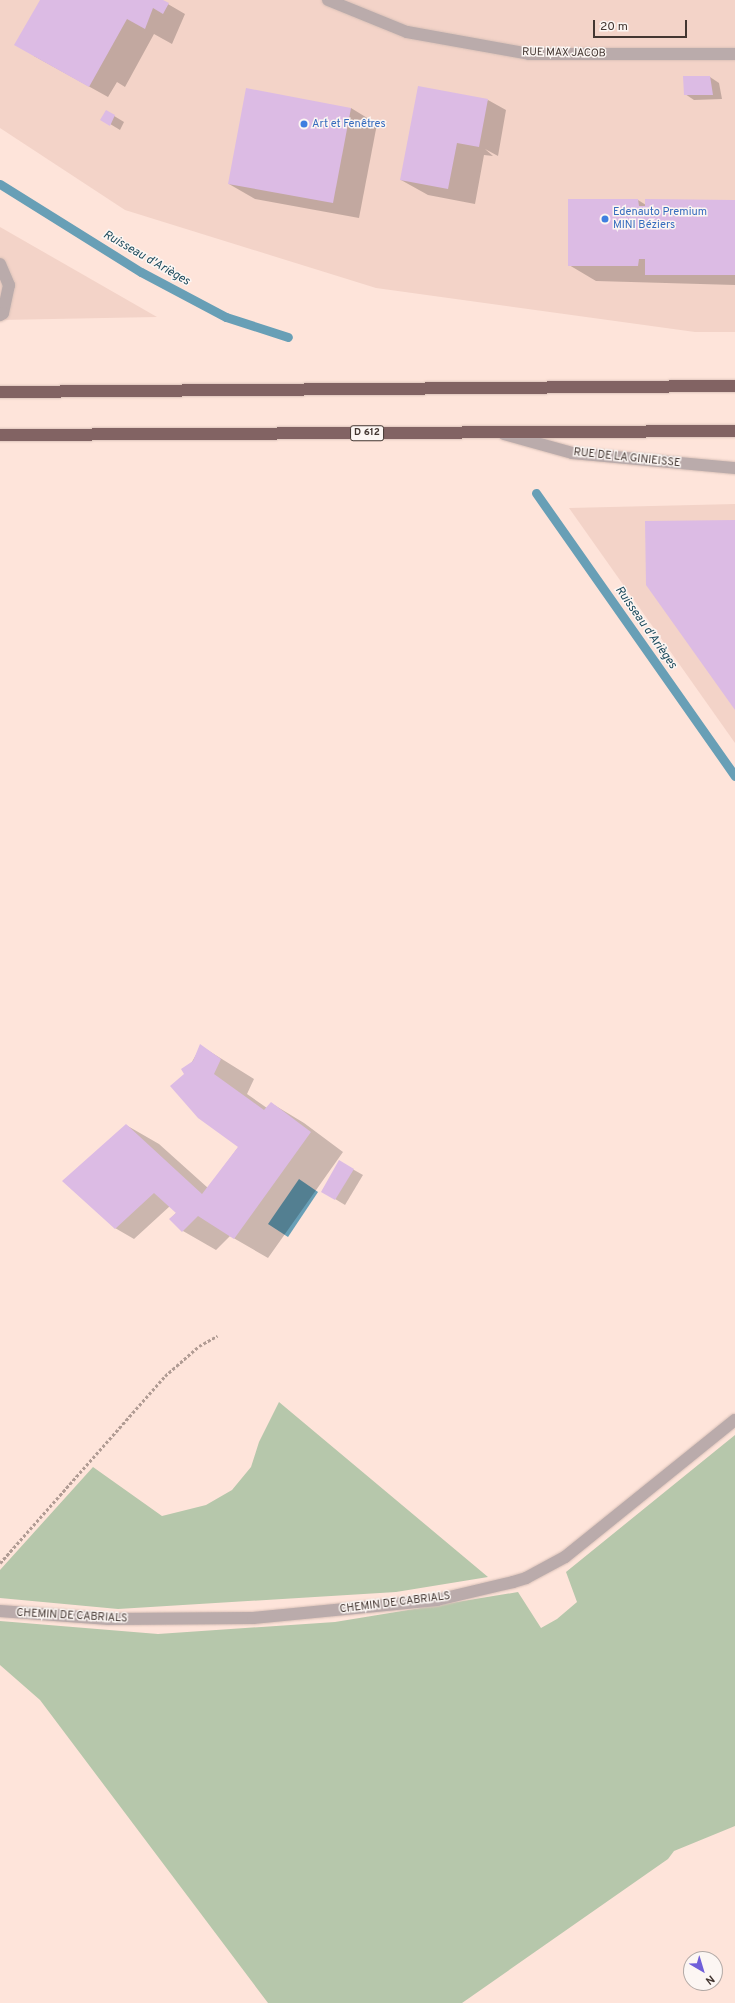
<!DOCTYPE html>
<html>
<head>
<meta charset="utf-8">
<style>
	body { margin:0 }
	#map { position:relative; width:735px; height:2003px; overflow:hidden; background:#fee4da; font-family:Overpass,sans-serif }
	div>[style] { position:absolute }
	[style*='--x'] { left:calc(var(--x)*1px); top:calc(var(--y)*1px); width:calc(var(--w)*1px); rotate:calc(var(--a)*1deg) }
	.built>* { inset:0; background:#f3d3c8 }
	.green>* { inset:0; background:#b6c7ab }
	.water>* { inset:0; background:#689fb6 }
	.shadow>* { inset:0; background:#0003 }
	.stream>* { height:9px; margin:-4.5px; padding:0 4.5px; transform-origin:4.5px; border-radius:4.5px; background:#689fb6 }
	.building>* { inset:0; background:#dcbbe4 }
	.path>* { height:2.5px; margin-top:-1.25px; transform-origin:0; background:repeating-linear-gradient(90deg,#b19c94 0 3px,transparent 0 5px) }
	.roads { filter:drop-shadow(0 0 1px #d9c1b8) drop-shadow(0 0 1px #d9c1b8) }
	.minor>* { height:12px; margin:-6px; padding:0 6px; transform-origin:6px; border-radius:6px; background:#baabab }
	.highway>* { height:12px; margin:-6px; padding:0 6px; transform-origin:6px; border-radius:6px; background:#826363 }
	.dots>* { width:11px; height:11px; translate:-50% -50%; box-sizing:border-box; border:2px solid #fcf6f3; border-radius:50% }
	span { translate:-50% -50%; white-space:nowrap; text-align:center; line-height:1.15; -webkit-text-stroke:3px #fcf6f3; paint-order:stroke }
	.shield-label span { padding:1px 3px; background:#fcf6f3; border:1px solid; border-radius:3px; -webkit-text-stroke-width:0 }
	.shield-label { font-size:10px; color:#433631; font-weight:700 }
	.street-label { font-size:11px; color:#433631 }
	.shop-label { font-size:11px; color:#366cbe }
	.left { translate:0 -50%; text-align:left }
	.water-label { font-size:12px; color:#1d4b5d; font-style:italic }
	.north { position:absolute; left:683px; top:1951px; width:40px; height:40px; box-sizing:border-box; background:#fcf6f3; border:1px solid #b2a9a5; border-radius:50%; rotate:142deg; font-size:11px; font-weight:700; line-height:16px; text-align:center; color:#433631 }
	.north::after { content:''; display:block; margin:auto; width:14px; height:18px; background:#705fd9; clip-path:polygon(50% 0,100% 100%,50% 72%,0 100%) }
	.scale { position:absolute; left:593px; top:20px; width:94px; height:18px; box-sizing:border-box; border:2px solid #433631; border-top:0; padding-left:5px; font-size:12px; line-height:14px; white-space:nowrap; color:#433631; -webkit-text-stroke:3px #fcf6f3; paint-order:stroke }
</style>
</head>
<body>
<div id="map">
	<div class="built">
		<i style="clip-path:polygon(0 0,735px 0,735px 332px,695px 332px,376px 288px,125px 210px,0 128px)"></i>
		<i style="clip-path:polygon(0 227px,157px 317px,0 320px)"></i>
		<i style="clip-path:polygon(735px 504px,735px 743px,569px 508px)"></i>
	</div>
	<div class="green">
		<i style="clip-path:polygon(279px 1402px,488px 1577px,396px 1592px,118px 1609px,0 1598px,0 1570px,93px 1467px,162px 1516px,206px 1505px,232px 1490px,251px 1467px,259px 1442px)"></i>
		<i style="clip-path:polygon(735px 1435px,735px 1826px,674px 1851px,668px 1859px,462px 2003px,268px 2003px,40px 1700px,0 1665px,0 1621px,158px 1634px,335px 1622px,518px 1592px,541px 1628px,557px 1619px,577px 1602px,566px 1572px)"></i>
	</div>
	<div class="water">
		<i style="clip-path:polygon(299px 1179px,318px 1192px,288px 1237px,268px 1224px)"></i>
	</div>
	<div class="shadow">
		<i style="clip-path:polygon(41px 0,161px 0,185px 14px,172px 44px,154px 34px,125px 87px,117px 82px,108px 97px,34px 56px)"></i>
		<i style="clip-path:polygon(710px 77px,719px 83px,722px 99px,694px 100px,685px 94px)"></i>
		<i style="clip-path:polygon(488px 100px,506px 110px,498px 156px,485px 149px,493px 156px,484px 155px,475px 204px,428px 195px,401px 180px)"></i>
		<i style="clip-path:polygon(351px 108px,377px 124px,359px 218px,255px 199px,229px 184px)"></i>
		<i style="clip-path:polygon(106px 111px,124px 122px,120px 130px,102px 119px)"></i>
		<i style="clip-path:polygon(638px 200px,646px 205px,735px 201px,735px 285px,596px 281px,569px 265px)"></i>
		<i style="clip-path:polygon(201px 1046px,254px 1079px,247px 1094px,267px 1108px,271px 1103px,304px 1123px,343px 1152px,268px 1258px,230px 1236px,216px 1250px,183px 1231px,170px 1219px,177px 1212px,170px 1206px,134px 1239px,115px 1228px,126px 1125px,159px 1144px,208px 1188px,239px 1146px,185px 1074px)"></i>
		<i style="clip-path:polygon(340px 1162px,363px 1175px,345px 1205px,322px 1191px)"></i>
	</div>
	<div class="stream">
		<i style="--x:0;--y:184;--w:166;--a:32"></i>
		<i style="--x:141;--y:272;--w:96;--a:27.9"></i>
		<i style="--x:226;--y:317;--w:65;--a:17.9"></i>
		<i style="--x:536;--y:493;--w:346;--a:54.9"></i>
	</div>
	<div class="building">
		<i style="clip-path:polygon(40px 0,163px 0,169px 3px,163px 14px,153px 8px,145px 29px,127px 19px,89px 87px,14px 45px)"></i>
		<i style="clip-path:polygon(683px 76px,710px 76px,713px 95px,684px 95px)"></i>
		<i style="clip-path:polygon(418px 86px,488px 99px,479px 147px,457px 143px,448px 189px,400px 180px)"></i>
		<i style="clip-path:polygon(246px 88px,351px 108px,333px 203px,228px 184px)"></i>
		<i style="clip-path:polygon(106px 110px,115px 115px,110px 126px,100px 120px)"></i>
		<i style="clip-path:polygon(568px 199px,638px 199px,639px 206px,645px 206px,645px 199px,735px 200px,735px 275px,645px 275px,645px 259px,639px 259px,638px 266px,568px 266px)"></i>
		<i style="clip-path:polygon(735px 520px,735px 710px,646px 585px,645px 521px)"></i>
		<i style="clip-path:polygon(200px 1044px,221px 1059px,214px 1074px,264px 1110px,271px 1102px,311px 1132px,234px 1239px,198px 1216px,182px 1232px,169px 1219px,176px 1213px,154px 1193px,115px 1229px,62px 1181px,126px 1124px,202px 1194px,238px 1147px,198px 1118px,170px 1086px,184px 1074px,181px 1069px,193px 1061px)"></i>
		<i style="clip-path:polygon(339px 1160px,354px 1169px,335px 1200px,321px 1192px)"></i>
	</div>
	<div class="path">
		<i style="--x:0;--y:1563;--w:249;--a:-48.6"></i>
		<i style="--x:165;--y:1376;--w:45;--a:-41.4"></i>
		<i style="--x:199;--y:1346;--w:21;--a:-29"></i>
	</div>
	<div class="roads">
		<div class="minor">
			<i style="--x:328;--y:0;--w:85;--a:22.1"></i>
			<i style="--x:407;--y:32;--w:124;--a:10.2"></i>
			<i style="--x:529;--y:54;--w:206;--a:0"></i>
			<i style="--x:0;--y:264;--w:23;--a:67"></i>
			<i style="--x:9;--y:285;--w:29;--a:102"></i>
			<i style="--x:3;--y:313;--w:4;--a:146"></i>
			<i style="--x:504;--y:434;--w:71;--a:15.6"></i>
			<i style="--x:572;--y:453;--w:164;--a:5.3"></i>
			<i style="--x:0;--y:1611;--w:109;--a:4.2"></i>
			<i style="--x:109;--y:1619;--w:144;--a:-0.4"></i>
			<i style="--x:253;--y:1618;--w:185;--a:-5.6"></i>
			<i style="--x:437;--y:1600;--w:78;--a:-13.3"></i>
			<i style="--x:513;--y:1582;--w:14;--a:-17"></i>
			<i style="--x:526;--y:1578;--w:44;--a:-28.3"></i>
			<i style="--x:565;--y:1557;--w:218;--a:-38.9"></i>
		</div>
		<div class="highway">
			<i style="--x:0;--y:392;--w:735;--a:-0.47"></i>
			<i style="--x:0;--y:435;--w:735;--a:-0.31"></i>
		</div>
	</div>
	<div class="dots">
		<i style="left:304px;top:124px;background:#3f7fe0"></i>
		<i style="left:605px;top:219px;background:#3f7fe0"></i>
	</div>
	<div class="shield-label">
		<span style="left:367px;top:433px">D 612</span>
	</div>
	<div class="street-label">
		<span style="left:564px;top:53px;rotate:1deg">RUE MAX JACOB</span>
		<span style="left:627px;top:458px;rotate:6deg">RUE DE LA GINIEISSE</span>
		<span style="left:395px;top:1603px;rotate:-7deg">CHEMIN DE CABRIALS</span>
		<span style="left:72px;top:1616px;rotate:3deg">CHEMIN DE CABRIALS</span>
	</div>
	<div class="shop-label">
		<span class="left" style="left:312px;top:124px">Art et Fenêtres</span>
		<span class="left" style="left:613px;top:219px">Edenauto Premium<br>MINI Béziers</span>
	</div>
	<div class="water-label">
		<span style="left:146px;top:259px;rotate:30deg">Ruisseau d'Arièges</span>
		<span style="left:645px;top:628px;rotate:55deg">Ruisseau d'Arièges</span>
	</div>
	<div class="north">N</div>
	<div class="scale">20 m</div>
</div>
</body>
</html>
